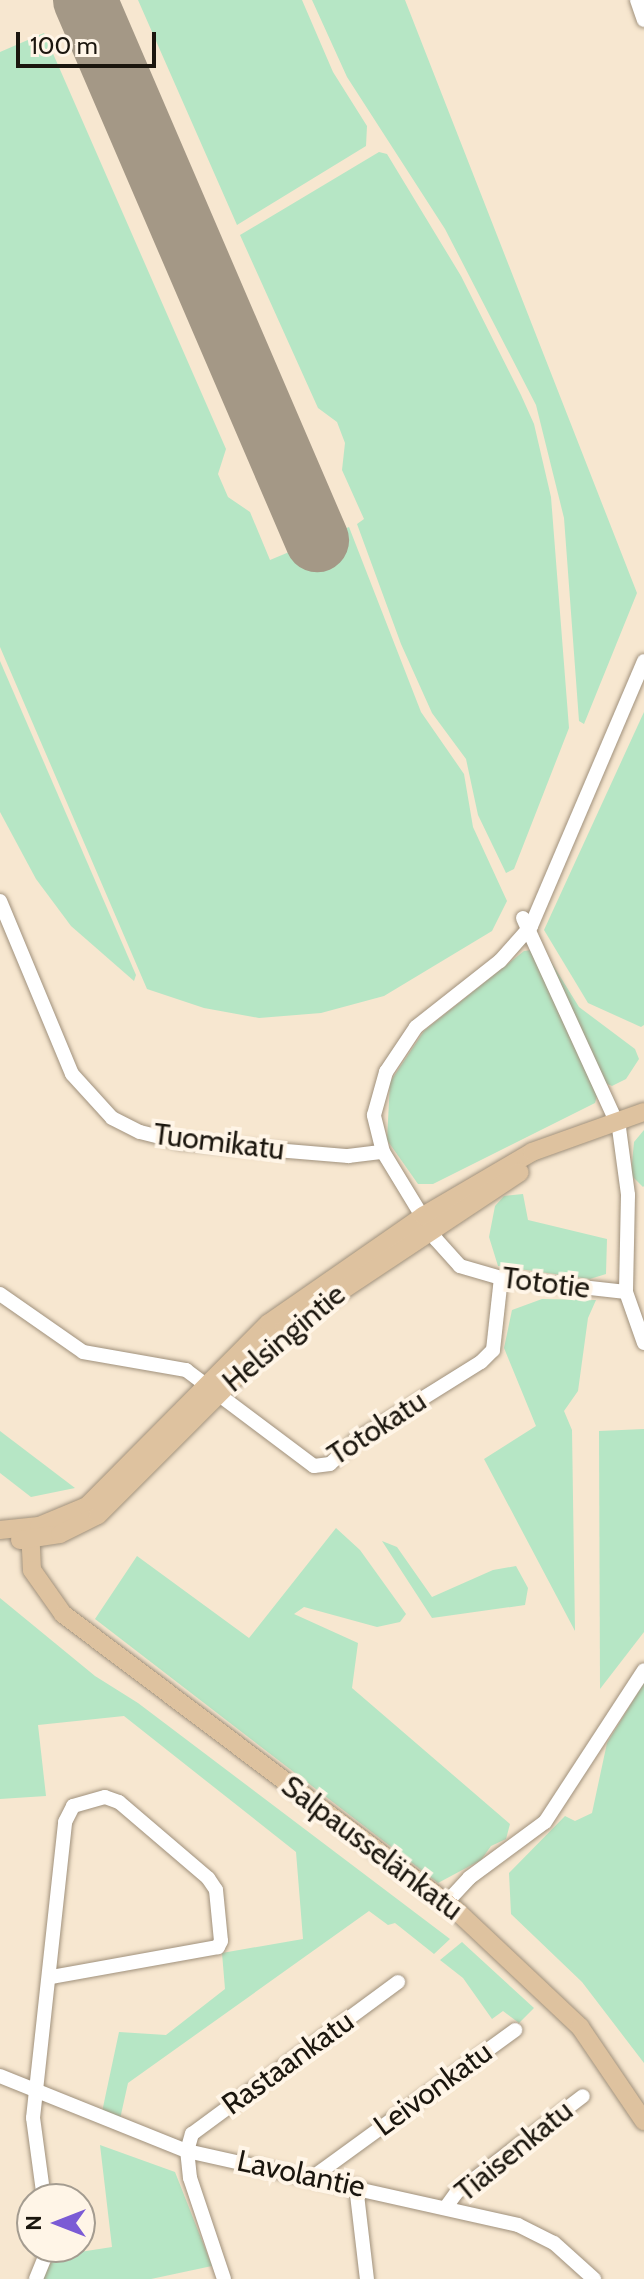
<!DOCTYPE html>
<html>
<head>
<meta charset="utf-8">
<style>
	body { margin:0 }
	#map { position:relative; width:644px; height:2279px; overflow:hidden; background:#f7e7d0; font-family:Cabin,sans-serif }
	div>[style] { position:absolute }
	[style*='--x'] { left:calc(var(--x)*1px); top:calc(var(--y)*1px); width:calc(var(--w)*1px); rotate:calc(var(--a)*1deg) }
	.green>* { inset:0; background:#b6e6c5 }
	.runway>* { height:64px; margin:-32px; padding:0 32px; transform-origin:32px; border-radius:32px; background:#a49886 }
	.roads { filter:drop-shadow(0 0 2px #a0917c) drop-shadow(0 0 2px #a0917c) }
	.minor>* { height:14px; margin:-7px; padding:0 7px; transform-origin:7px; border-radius:7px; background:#fff }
	.major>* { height:18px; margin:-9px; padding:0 9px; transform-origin:9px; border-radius:9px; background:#dec29f }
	span { translate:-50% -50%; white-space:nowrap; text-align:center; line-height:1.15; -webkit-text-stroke:8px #fff5e7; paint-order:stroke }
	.street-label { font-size:30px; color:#1b160e }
	.north { position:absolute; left:16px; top:2183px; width:80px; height:80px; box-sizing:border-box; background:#fff5e7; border:2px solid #a49c90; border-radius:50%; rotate:270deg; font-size:22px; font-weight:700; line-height:32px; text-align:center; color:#1b160e }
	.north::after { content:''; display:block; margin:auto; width:28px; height:36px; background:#7b5bd5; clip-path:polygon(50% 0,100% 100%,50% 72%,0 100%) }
	.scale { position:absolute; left:16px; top:32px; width:140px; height:36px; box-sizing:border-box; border:4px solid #1b160e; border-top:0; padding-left:10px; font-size:24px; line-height:28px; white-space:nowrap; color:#1b160e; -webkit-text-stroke:6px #fff5e7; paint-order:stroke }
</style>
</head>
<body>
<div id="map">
	<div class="green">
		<i style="clip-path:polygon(138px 0,302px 0,333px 72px,367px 126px,366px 146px,237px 225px)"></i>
		<i style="clip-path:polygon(312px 0,405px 0,637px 593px,584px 724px,579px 721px,564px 518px,536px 405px,445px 229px,347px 77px)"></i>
		<i style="clip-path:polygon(44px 33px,226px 449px,218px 474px,228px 497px,250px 512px,270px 560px,349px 527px,421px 712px,464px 774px,473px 827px,507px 901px,492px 931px,384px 996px,321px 1013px,259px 1018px,204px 1008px,147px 989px,0 647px,0 52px)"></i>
		<i style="clip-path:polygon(379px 152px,387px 154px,461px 276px,521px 395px,534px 424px,551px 497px,569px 728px,514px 869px,506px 873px,478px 815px,466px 759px,432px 713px,401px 644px,357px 524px,364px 519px,342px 470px,345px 443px,337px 422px,318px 408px,240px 235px)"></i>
		<i style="clip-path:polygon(0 661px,136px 975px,134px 981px,71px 926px,36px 879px,0 812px)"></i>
		<i style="clip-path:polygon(644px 712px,644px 1025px,641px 1027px,588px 1003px,544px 930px)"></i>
		<i style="clip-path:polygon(532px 950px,597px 1096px,595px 1103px,433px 1184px,418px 1184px,387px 1140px,390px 1082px,424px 1031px,524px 951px)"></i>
		<i style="clip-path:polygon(545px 952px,579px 1007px,635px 1049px,639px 1059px,626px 1079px,612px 1086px,603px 1082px)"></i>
		<i style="clip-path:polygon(644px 1130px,644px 1186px,643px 1187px,631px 1175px,634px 1142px)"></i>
		<i style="clip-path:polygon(523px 1194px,528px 1220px,607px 1239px,606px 1274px,590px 1279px,498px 1266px,489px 1237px,495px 1206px,504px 1196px)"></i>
		<i style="clip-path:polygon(542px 1299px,596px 1300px,588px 1318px,578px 1391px,564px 1411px,572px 1430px,575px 1631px,484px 1459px,536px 1426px,504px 1348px,512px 1310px)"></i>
		<i style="clip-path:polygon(644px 1429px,644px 1632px,600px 1689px,599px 1431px)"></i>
		<i style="clip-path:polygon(0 1431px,75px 1488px,31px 1497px,0 1473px)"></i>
		<i style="clip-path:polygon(336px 1528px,360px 1550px,406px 1614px,400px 1622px,377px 1627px,304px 1607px,294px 1614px,358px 1643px,352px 1688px,510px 1824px,506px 1839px,491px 1846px,481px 1860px,438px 1883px,95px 1619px,137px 1556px,249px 1638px)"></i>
		<i style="clip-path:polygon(382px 1541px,397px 1547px,432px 1597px,493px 1570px,516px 1566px,528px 1588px,525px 1605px,432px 1618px)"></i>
		<i style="clip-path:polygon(0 1598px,95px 1676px,138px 1703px,450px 1939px,434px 1954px,395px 1923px,388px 1925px,369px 1911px,128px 2083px,120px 2119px,102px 2112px,119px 2032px,166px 2035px,225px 1989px,222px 1953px,303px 1939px,296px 1852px,124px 1716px,38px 1725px,46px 1796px,0 1799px)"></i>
		<i style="clip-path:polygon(644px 1683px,644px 2063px,582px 1982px,511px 1914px,509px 1873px,565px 1816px,575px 1821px,592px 1813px,607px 1743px)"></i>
		<i style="clip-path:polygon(462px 1942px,534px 2008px,519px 2023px,503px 2011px,492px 2019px,463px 1978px,440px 1960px)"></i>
		<i style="clip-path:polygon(100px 2145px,175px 2172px,212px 2266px,151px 2279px,43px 2279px,54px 2256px,112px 2247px)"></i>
	</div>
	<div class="runway">
		<i style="--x:85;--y:0;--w:588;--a:66.75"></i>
	</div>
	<div class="roads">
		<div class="minor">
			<i style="--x:637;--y:0;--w:21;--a:71"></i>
			<i style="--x:0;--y:901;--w:187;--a:67.4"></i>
			<i style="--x:72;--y:1074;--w:59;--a:47.7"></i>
			<i style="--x:112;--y:1118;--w:31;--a:27"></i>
			<i style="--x:140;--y:1132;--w:41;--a:14"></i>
			<i style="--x:180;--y:1142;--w:169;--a:4.8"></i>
			<i style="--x:348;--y:1156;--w:35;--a:-7"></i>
			<i style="--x:523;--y:918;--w:231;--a:65.4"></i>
			<i style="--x:619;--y:1128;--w:68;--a:82.3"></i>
			<i style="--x:628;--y:1195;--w:97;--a:91.2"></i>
			<i style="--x:626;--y:1292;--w:54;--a:70.6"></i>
			<i style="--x:626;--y:1292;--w:126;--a:-173.6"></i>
			<i style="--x:501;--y:1278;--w:43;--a:-163.7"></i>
			<i style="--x:460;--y:1266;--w:36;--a:-132"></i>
			<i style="--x:436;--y:1239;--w:102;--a:-121.3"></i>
			<i style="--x:383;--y:1152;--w:38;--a:-104"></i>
			<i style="--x:374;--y:1115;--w:45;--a:-74.4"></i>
			<i style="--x:386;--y:1072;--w:54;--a:-56.3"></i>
			<i style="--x:416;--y:1027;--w:107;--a:-38.2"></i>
			<i style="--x:500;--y:961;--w:47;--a:-48.5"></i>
			<i style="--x:531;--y:926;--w:288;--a:-66.9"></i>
			<i style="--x:0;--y:1294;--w:101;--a:34.9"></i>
			<i style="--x:83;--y:1352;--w:105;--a:9.9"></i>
			<i style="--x:186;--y:1370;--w:160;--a:36.9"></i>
			<i style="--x:314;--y:1466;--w:16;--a:-7"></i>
			<i style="--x:330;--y:1464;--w:35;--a:-43"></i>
			<i style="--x:356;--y:1440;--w:147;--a:-32"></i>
			<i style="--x:481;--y:1362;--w:17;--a:-45"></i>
			<i style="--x:493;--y:1350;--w:72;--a:-83.7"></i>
			<i style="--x:446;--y:1903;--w:34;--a:-47"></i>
			<i style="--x:469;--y:1878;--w:94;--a:-36.4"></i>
			<i style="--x:545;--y:1822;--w:181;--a:-56.9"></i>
			<i style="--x:0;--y:2076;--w:201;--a:21.9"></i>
			<i style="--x:187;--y:2151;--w:339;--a:12.6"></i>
			<i style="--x:518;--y:2225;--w:40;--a:26.6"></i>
			<i style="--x:554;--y:2243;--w:54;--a:42"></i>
			<i style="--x:313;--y:2177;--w:250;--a:-36"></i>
			<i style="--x:356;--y:2186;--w:94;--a:83.3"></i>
			<i style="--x:44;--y:2199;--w:82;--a:-97.7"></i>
			<i style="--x:33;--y:2118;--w:298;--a:-83.8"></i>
			<i style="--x:65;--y:1822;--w:18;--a:-63"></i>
			<i style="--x:73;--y:1806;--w:33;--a:-16"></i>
			<i style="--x:105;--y:1797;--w:15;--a:20"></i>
			<i style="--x:119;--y:1802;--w:117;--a:40.5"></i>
			<i style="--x:208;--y:1878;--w:14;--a:56"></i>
			<i style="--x:216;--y:1890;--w:51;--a:84.4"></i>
			<i style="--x:221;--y:1941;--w:7;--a:117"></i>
			<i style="--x:218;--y:1947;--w:170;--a:169.8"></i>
			<i style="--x:446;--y:2207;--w:19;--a:-54"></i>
			<i style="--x:457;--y:2192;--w:158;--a:-37.3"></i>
			<i style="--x:36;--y:2279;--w:35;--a:-68"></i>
			<i style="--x:224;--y:2279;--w:107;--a:-108.6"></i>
			<i style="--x:190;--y:2178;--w:27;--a:-96"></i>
			<i style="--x:187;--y:2151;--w:18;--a:-74"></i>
			<i style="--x:192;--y:2134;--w:256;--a:-36.4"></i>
		</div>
		<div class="major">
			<i style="--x:30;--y:1528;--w:42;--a:87.3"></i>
			<i style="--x:32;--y:1570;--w:54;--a:54.8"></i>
			<i style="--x:63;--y:1614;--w:495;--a:37"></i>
			<i style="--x:458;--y:1912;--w:168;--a:43.3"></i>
			<i style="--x:580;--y:2027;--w:114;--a:55.8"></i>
			<i style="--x:0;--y:1530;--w:39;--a:-6"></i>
			<i style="--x:39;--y:1526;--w:52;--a:-22.6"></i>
			<i style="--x:87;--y:1506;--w:258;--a:-45.2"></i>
			<i style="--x:269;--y:1323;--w:188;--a:-34.8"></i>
			<i style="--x:423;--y:1216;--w:126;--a:-30.4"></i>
			<i style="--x:532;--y:1152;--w:119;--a:-19.7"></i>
			<i style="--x:20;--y:1540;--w:40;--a:-8.5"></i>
			<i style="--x:60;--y:1534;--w:42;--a:-26.6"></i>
			<i style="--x:98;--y:1515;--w:263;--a:-45"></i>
			<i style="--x:284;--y:1329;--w:283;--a:-33.6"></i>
		</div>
	</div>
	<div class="street-label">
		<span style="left:219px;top:1142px;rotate:7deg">Tuomikatu</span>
		<span style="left:546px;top:1283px;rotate:7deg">Tototie</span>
		<span style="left:284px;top:1338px;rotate:-40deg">Helsingintie</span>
		<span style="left:377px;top:1428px;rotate:-33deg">Totokatu</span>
		<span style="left:372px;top:1848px;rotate:37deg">Salpausselänkatu</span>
		<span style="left:288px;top:2063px;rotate:-36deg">Rastaankatu</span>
		<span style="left:433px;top:2089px;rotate:-36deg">Leivonkatu</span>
		<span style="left:514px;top:2151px;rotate:-39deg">Tiaisenkatu</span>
		<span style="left:301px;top:2174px;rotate:12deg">Lavolantie</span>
	</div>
	<div class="north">N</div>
	<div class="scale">100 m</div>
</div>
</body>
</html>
